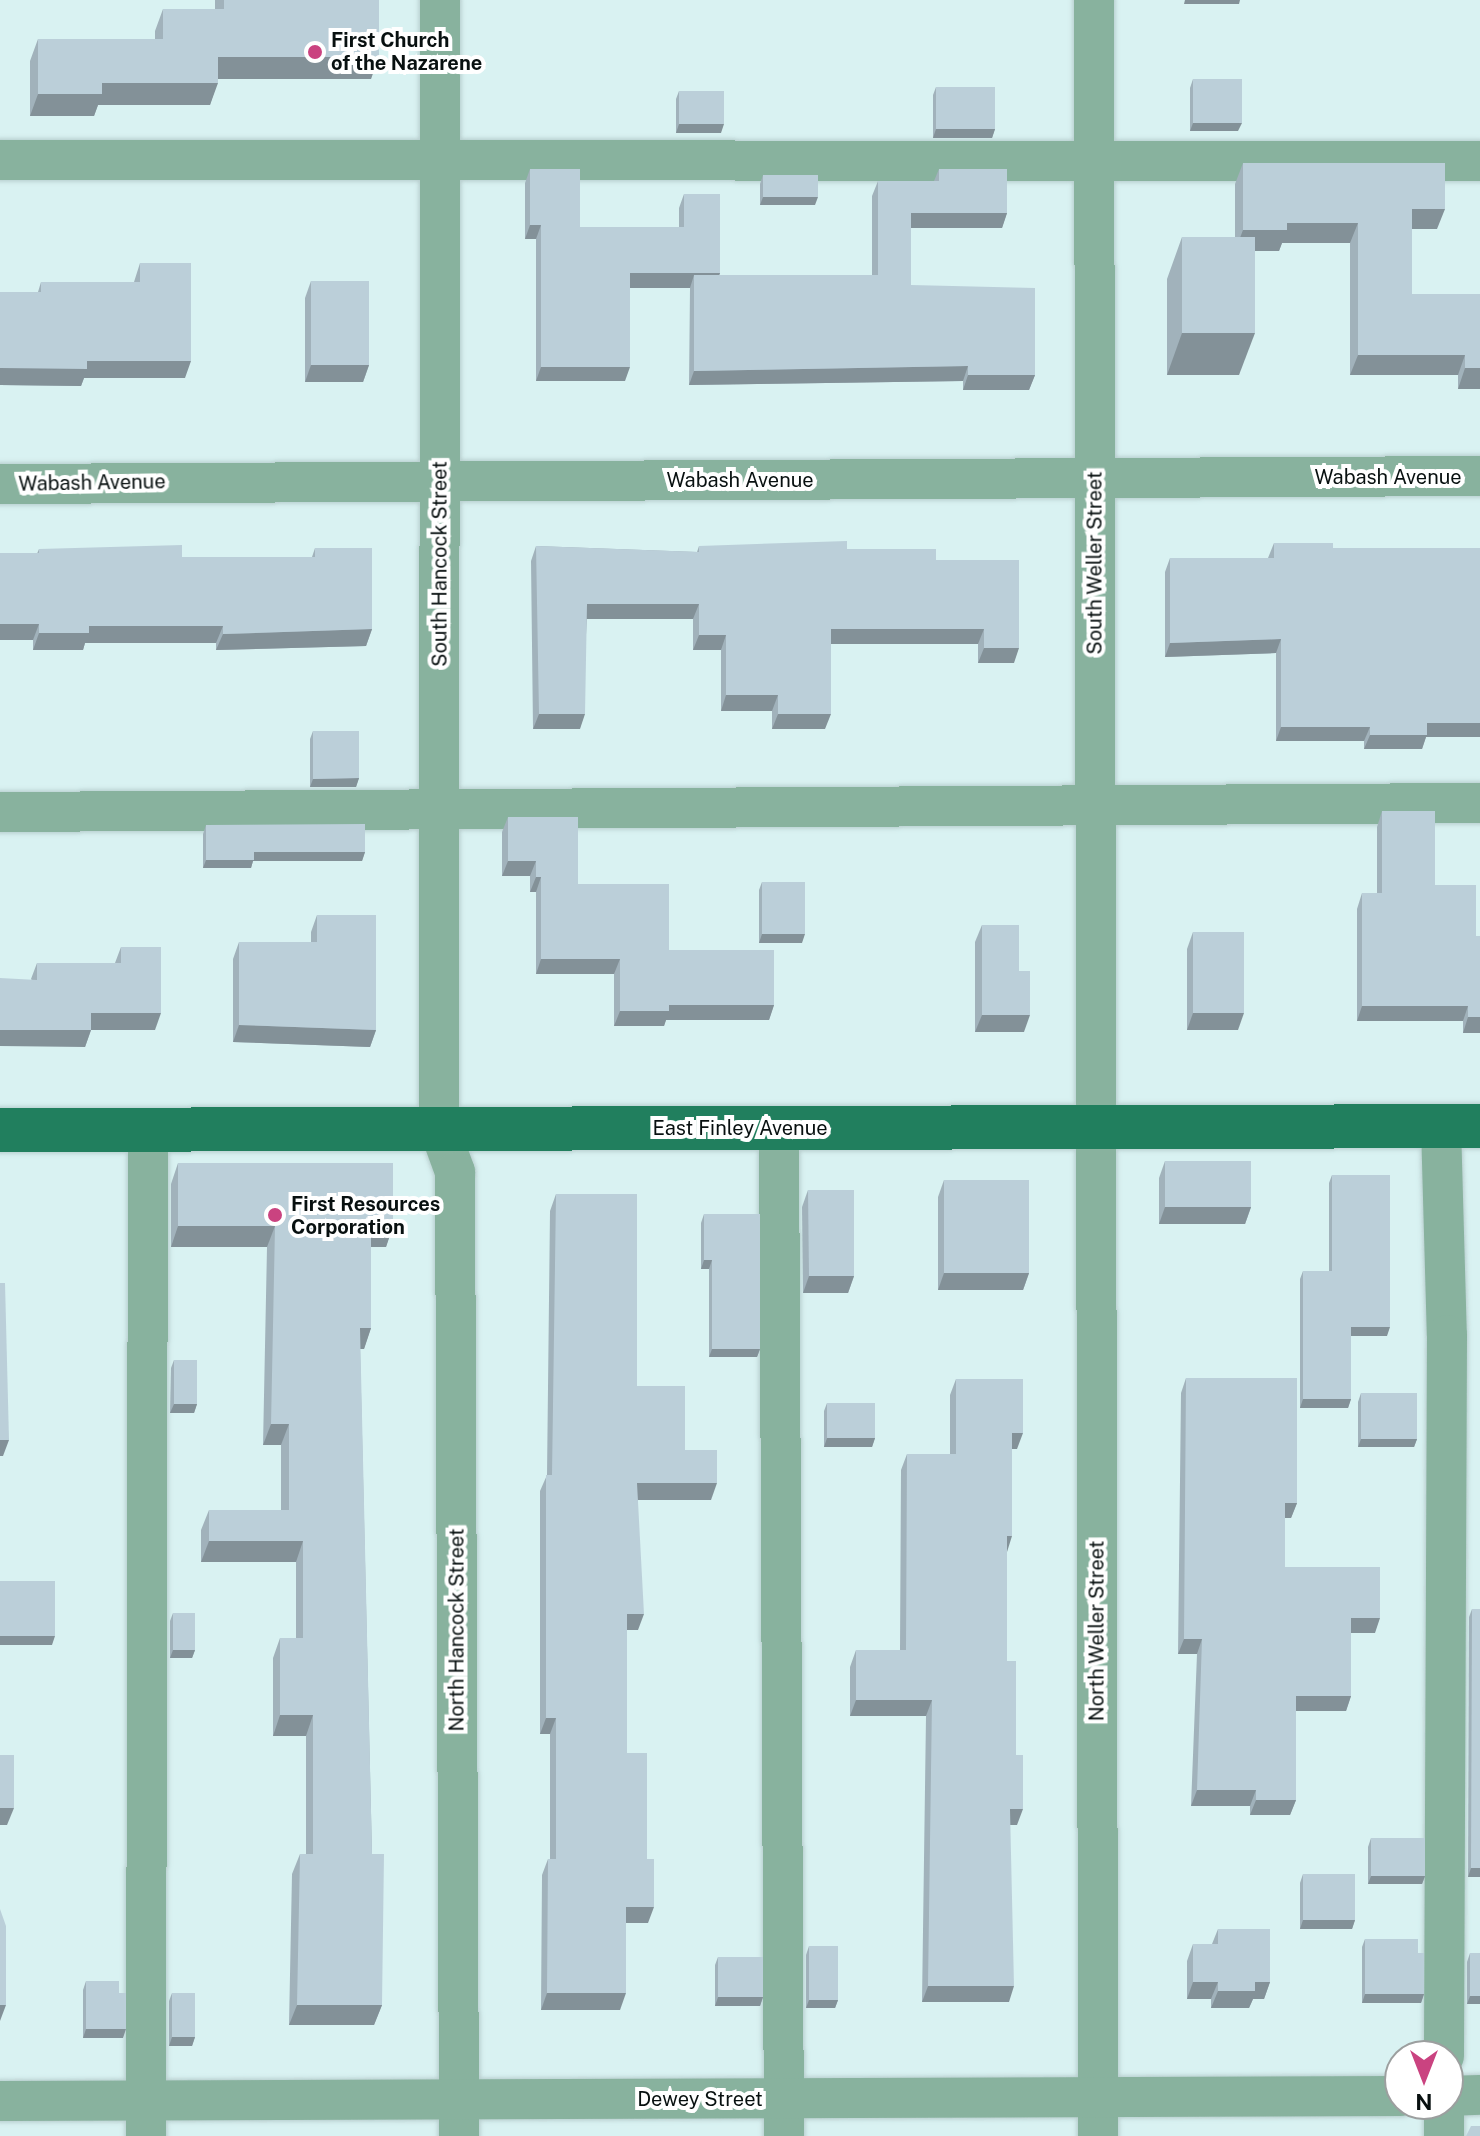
<!DOCTYPE html>
<html>
<head>
<meta charset="utf-8">
<style>
	body { margin:0 }
	#map { position:relative; width:1480px; height:2136px; overflow:hidden; background:#d9f2f2; font-family:"Public Sans",sans-serif }
	div>[style] { position:absolute }
	[style*='--x'] { left:calc(var(--x)*1px); top:calc(var(--y)*1px); width:calc(var(--w)*1px); rotate:calc(var(--a)*1deg) }
	.roads { filter:drop-shadow(0 0 2px #b8cece) drop-shadow(0 0 2px #b8cece) }
	.minor>* { height:40px; margin:-20px; padding:0 20px; transform-origin:20px; border-radius:20px; background:#88b29e }
	.major>* { height:44px; margin:-22px; padding:0 22px; transform-origin:22px; border-radius:22px; background:#217f5e }
	.wall>* { inset:0; background:#a1b2bb }
	.shaded-wall>* { inset:0; background:#839198 }
	.building>* { inset:0; background:#bbcfd9 }
	.dots>* { width:22px; height:22px; translate:-50% -50%; box-sizing:border-box; border:4px solid #fff; border-radius:50% }
	span { translate:-50% -50%; white-space:nowrap; text-align:center; line-height:1.15; -webkit-text-stroke:8px #fff; paint-order:stroke }
	.poi-label { font-size:20px; color:#081010; font-weight:700 }
	.left { translate:0 -50%; text-align:left }
	.street-label { font-size:20px; color:#081010 }
	.north { position:absolute; left:1384px; top:2040px; width:80px; height:80px; box-sizing:border-box; background:#fff; border:2px solid #9c9f9f; border-radius:50%; rotate:180deg; font-size:22px; font-weight:700; line-height:32px; text-align:center; color:#081010 }
	.north::after { content:''; display:block; margin:auto; width:28px; height:36px; background:#ca4380; clip-path:polygon(50% 0,100% 100%,50% 72%,0 100%) }
</style>
</head>
<body>
<div id="map">
	<div class="roads">
		<div class="minor">
			<i style="--x:440;--y:0;--w:1128;--a:90.05"></i>
			<i style="--x:439;--y:1128;--w:47;--a:70"></i>
			<i style="--x:455;--y:1172;--w:964;--a:89.76"></i>
			<i style="--x:1094;--y:0;--w:2136;--a:89.89"></i>
			<i style="--x:0;--y:160;--w:1480;--a:0.04"></i>
			<i style="--x:0;--y:484;--w:1480;--a:-0.31"></i>
			<i style="--x:0;--y:812;--w:1480;--a:-0.35"></i>
			<i style="--x:1441;--y:1126;--w:209;--a:88.4"></i>
			<i style="--x:1447;--y:1335;--w:721;--a:90.24"></i>
			<i style="--x:779;--y:1128;--w:1008;--a:89.72"></i>
			<i style="--x:1448;--y:2096;--w:32;--a:-2"></i>
			<i style="--x:0;--y:2101;--w:1400;--a:-0.2"></i>
			<i style="--x:146;--y:2136;--w:1007;--a:-89.89"></i>
			<i style="--x:1444;--y:2136;--w:32;--a:-90"></i>
		</div>
		<div class="major">
			<i style="--x:0;--y:1130;--w:1480;--a:-0.15"></i>
		</div>
	</div>
	<div class="wall">
		<i style="clip-path:polygon(215px 0,379px 0,371px 79px,218px 79px,210px 105px,98px 105px,94px 116px,30px 116px,30px 61px,38px 39px,155px 39px,155px 31px,163px 9px,215px 9px)"></i>
		<i style="clip-path:polygon(1193px 79px,1238px 131px,1190px 131px,1190px 88px)"></i>
		<i style="clip-path:polygon(936px 87px,995px 129px,992px 138px,933px 138px,933px 95px)"></i>
		<i style="clip-path:polygon(679px 91px,721px 133px,676px 133px,676px 99px)"></i>
		<i style="clip-path:polygon(1243px 163px,1437px 229px,1412px 229px,1412px 294px,1480px 294px,1480px 389px,1458px 389px,1458px 375px,1350px 375px,1350px 243px,1282px 243px,1279px 251px,1255px 251px,1239px 375px,1167px 375px,1167px 279px,1182px 237px,1235px 237px,1235px 184px)"></i>
		<i style="clip-path:polygon(530px 169px,580px 227px,679px 227px,679px 208px,684px 194px,720px 273px,719px 275px,872px 275px,872px 196px,878px 181px,934px 181px,939px 169px,1007px 213px,1002px 228px,911px 228px,911px 285px,1035px 375px,1029px 390px,963px 390px,963px 381px,689px 385px,690px 288px,630px 288px,625px 381px,536px 381px,536px 239px,525px 239px,525px 183px)"></i>
		<i style="clip-path:polygon(763px 175px,815px 205px,760px 205px,760px 184px)"></i>
		<i style="clip-path:polygon(140px 263px,185px 378px,84px 378px,81px 386px,0 385px,0 292px,38px 292px,41px 282px,134px 282px)"></i>
		<i style="clip-path:polygon(311px 281px,369px 365px,363px 382px,305px 382px,305px 298px)"></i>
		<i style="clip-path:polygon(1274px 543px,1333px 548px,1480px 737px,1426px 737px,1422px 749px,1364px 749px,1364px 741px,1276px 741px,1276px 653px,1165px 657px,1165px 572px,1170px 558px,1268px 558px)"></i>
		<i style="clip-path:polygon(536px 546px,697px 552px,699px 546px,847px 549px,936px 560px,1014px 663px,978px 663px,978px 644px,831px 644px,825px 729px,772px 729px,772px 711px,721px 711px,721px 650px,693px 650px,693px 619px,587px 619px,580px 729px,533px 729px,531px 561px)"></i>
		<i style="clip-path:polygon(315px 548px,372px 629px,366px 646px,216px 650px,216px 643px,85px 643px,83px 650px,33px 650px,33px 640px,0 640px,39px 549px,182px 557px,312px 557px)"></i>
		<i style="clip-path:polygon(313px 731px,359px 778px,356px 787px,310px 787px,310px 739px)"></i>
		<i style="clip-path:polygon(1382px 811px,1435px 885px,1476px 936px,1480px 1033px,1463px 1033px,1463px 1021px,1357px 1021px,1357px 909px,1362px 893px,1377px 893px,1377px 827px)"></i>
		<i style="clip-path:polygon(508px 817px,578px 884px,669px 950px,774px 1005px,769px 1020px,666px 1020px,664px 1026px,614px 1026px,614px 974px,536px 974px,536px 892px,530px 892px,530px 876px,502px 876px,502px 832px)"></i>
		<i style="clip-path:polygon(206px 825px,365px 852px,362px 861px,253px 861px,251px 868px,203px 868px,203px 834px)"></i>
		<i style="clip-path:polygon(762px 882px,802px 943px,759px 943px,759px 890px)"></i>
		<i style="clip-path:polygon(317px 915px,376px 1030px,370px 1047px,233px 1042px,233px 959px,239px 942px,311px 942px,311px 932px)"></i>
		<i style="clip-path:polygon(982px 925px,1019px 971px,1024px 1032px,975px 1032px,975px 942px)"></i>
		<i style="clip-path:polygon(1193px 932px,1238px 1030px,1187px 1030px,1187px 949px)"></i>
		<i style="clip-path:polygon(121px 947px,155px 1030px,91px 1030px,85px 1047px,31px 979px,37px 963px,115px 963px)"></i>
		<i style="clip-path:polygon(1165px 1161px,1251px 1207px,1245px 1224px,1159px 1224px,1159px 1178px)"></i>
		<i style="clip-path:polygon(178px 1163px,393px 1226px,386px 1247px,371px 1247px,371px 1328px,364px 1349px,360px 1349px,372px 1854px,382px 2005px,374px 2025px,289px 2025px,292px 1874px,300px 1854px,306px 1854px,306px 1736px,273px 1736px,273px 1658px,280px 1638px,296px 1638px,296px 1562px,201px 1562px,201px 1530px,209px 1510px,281px 1510px,281px 1445px,263px 1445px,267px 1247px,171px 1247px,171px 1184px)"></i>
		<i style="clip-path:polygon(1332px 1175px,1387px 1336px,1351px 1336px,1351px 1399px,1348px 1408px,1300px 1408px,1300px 1279px,1303px 1271px,1329px 1271px,1329px 1183px)"></i>
		<i style="clip-path:polygon(944px 1180px,1029px 1273px,1023px 1290px,938px 1290px,938px 1197px)"></i>
		<i style="clip-path:polygon(808px 1190px,854px 1276px,848px 1293px,803px 1293px,802px 1207px)"></i>
		<i style="clip-path:polygon(556px 1194px,637px 1386px,685px 1450px,711px 1500px,638px 1500px,638px 1630px,627px 1630px,627px 1753px,648px 1923px,626px 1923px,620px 2010px,541px 2010px,542px 1875px,548px 1859px,550px 1859px,550px 1734px,540px 1734px,540px 1491px,547px 1475px,550px 1211px)"></i>
		<i style="clip-path:polygon(704px 1214px,760px 1349px,757px 1357px,709px 1357px,709px 1269px,701px 1269px,701px 1223px)"></i>
		<i style="clip-path:polygon(174px 1360px,197px 1404px,194px 1413px,170px 1413px,171px 1368px)"></i>
		<i style="clip-path:polygon(1186px 1378px,1297px 1503px,1291px 1518px,1285px 1518px,1285px 1567px,1375px 1633px,1351px 1633px,1351px 1696px,1346px 1711px,1296px 1711px,1296px 1800px,1290px 1815px,1250px 1815px,1250px 1806px,1191px 1806px,1197px 1654px,1178px 1654px,1181px 1393px)"></i>
		<i style="clip-path:polygon(956px 1379px,1017px 1449px,1012px 1449px,1007px 1552px,1007px 1661px,1016px 1755px,1017px 1825px,1010px 1825px,1009px 2002px,922px 2002px,926px 1716px,850px 1716px,850px 1667px,856px 1650px,900px 1650px,901px 1470px,907px 1454px,950px 1454px,950px 1395px)"></i>
		<i style="clip-path:polygon(1361px 1393px,1417px 1439px,1414px 1447px,1358px 1447px,1358px 1402px)"></i>
		<i style="clip-path:polygon(827px 1403px,875px 1438px,872px 1447px,824px 1447px,824px 1411px)"></i>
		<i style="clip-path:polygon(1472px 1609px,1480px 1877px,1468px 1877px,1469px 1617px)"></i>
		<i style="clip-path:polygon(173px 1613px,195px 1650px,192px 1658px,170px 1658px,170px 1621px)"></i>
		<i style="clip-path:polygon(1371px 1838px,1425px 1876px,1422px 1884px,1368px 1884px,1368px 1847px)"></i>
		<i style="clip-path:polygon(1303px 1874px,1355px 1920px,1352px 1929px,1300px 1929px,1300px 1883px)"></i>
		<i style="clip-path:polygon(1218px 1929px,1270px 1982px,1264px 1999px,1253px 1999px,1249px 2008px,1211px 2008px,1211px 1999px,1187px 1999px,1187px 1961px,1193px 1944px,1212px 1944px)"></i>
		<i style="clip-path:polygon(1365px 1939px,1418px 1953px,1424px 1994px,1421px 2003px,1362px 2003px,1362px 1947px)"></i>
		<i style="clip-path:polygon(809px 1946px,838px 2000px,835px 2008px,806px 2008px,806px 1955px)"></i>
		<i style="clip-path:polygon(1470px 1953px,1480px 2004px,1467px 2004px,1467px 1962px)"></i>
		<i style="clip-path:polygon(718px 1957px,763px 1997px,760px 2006px,715px 2006px,715px 1965px)"></i>
		<i style="clip-path:polygon(86px 1981px,119px 1993px,123px 2038px,83px 2038px,83px 1990px)"></i>
		<i style="clip-path:polygon(172px 1993px,195px 2037px,192px 2046px,169px 2046px,169px 2001px)"></i>
	</div>
	<div class="shaded-wall">
		<i style="clip-path:polygon(1185px 0,1240px 0,1239px 4px,1184px 4px)"></i>
		<i style="clip-path:polygon(218px 57px,379px 57px,371px 79px,210px 79px)"></i>
		<i style="clip-path:polygon(102px 83px,218px 83px,210px 105px,98px 105px,94px 116px,30px 116px,38px 94px)"></i>
		<i style="clip-path:polygon(1193px 123px,1242px 123px,1238px 131px,1190px 131px)"></i>
		<i style="clip-path:polygon(679px 124px,724px 124px,721px 133px,676px 133px)"></i>
		<i style="clip-path:polygon(936px 129px,995px 129px,992px 138px,933px 138px)"></i>
		<i style="clip-path:polygon(763px 197px,818px 197px,815px 205px,760px 205px)"></i>
		<i style="clip-path:polygon(1412px 209px,1445px 209px,1437px 229px,1405px 229px)"></i>
		<i style="clip-path:polygon(911px 213px,1007px 213px,1002px 228px,906px 228px)"></i>
		<i style="clip-path:polygon(1287px 223px,1358px 223px,1350px 243px,1282px 243px,1279px 251px,1235px 251px,1243px 230px)"></i>
		<i style="clip-path:polygon(530px 225px,541px 225px,536px 239px,525px 239px)"></i>
		<i style="clip-path:polygon(630px 273px,720px 273px,715px 288px,694px 275px,690px 288px,625px 288px)"></i>
		<i style="clip-path:polygon(1182px 333px,1255px 333px,1239px 375px,1167px 375px)"></i>
		<i style="clip-path:polygon(1358px 355px,1465px 355px,1458px 375px,1350px 375px)"></i>
		<i style="clip-path:polygon(87px 361px,191px 361px,185px 378px,84px 378px,81px 386px,0 385px,0 368px)"></i>
		<i style="clip-path:polygon(311px 365px,369px 365px,363px 382px,305px 382px)"></i>
		<i style="clip-path:polygon(968px 366px,963px 381px,689px 385px,694px 371px)"></i>
		<i style="clip-path:polygon(541px 367px,630px 367px,625px 381px,536px 381px)"></i>
		<i style="clip-path:polygon(1465px 368px,1480px 368px,1480px 389px,1458px 389px)"></i>
		<i style="clip-path:polygon(968px 375px,1035px 375px,1029px 390px,963px 390px)"></i>
		<i style="clip-path:polygon(587px 604px,699px 604px,693px 619px,581px 619px)"></i>
		<i style="clip-path:polygon(0 624px,39px 624px,33px 640px,0 640px)"></i>
		<i style="clip-path:polygon(89px 626px,223px 626px,216px 643px,85px 643px,83px 650px,33px 650px,39px 633px)"></i>
		<i style="clip-path:polygon(372px 629px,366px 646px,216px 650px,223px 634px)"></i>
		<i style="clip-path:polygon(831px 629px,984px 629px,978px 644px,825px 644px)"></i>
		<i style="clip-path:polygon(699px 635px,726px 635px,721px 650px,693px 650px)"></i>
		<i style="clip-path:polygon(1281px 639px,1276px 653px,1165px 657px,1170px 643px)"></i>
		<i style="clip-path:polygon(984px 648px,1019px 648px,1014px 663px,978px 663px)"></i>
		<i style="clip-path:polygon(726px 695px,778px 695px,772px 711px,721px 711px)"></i>
		<i style="clip-path:polygon(539px 714px,585px 714px,580px 729px,533px 729px)"></i>
		<i style="clip-path:polygon(778px 714px,831px 714px,825px 729px,772px 729px)"></i>
		<i style="clip-path:polygon(1427px 723px,1480px 723px,1480px 737px,1426px 737px,1422px 749px,1364px 749px,1370px 735px)"></i>
		<i style="clip-path:polygon(1281px 727px,1370px 727px,1364px 741px,1276px 741px)"></i>
		<i style="clip-path:polygon(359px 778px,356px 787px,310px 787px,313px 779px)"></i>
		<i style="clip-path:polygon(254px 852px,365px 852px,362px 861px,253px 861px,251px 868px,203px 868px,206px 860px)"></i>
		<i style="clip-path:polygon(508px 861px,536px 861px,530px 876px,502px 876px)"></i>
		<i style="clip-path:polygon(536px 877px,541px 877px,536px 892px,530px 892px)"></i>
		<i style="clip-path:polygon(762px 934px,805px 934px,802px 943px,759px 943px)"></i>
		<i style="clip-path:polygon(541px 959px,620px 959px,614px 974px,536px 974px)"></i>
		<i style="clip-path:polygon(669px 1005px,774px 1005px,769px 1020px,666px 1020px,664px 1026px,614px 1026px,620px 1011px)"></i>
		<i style="clip-path:polygon(1362px 1006px,1468px 1006px,1463px 1021px,1357px 1021px)"></i>
		<i style="clip-path:polygon(91px 1013px,161px 1013px,155px 1030px,85px 1030px)"></i>
		<i style="clip-path:polygon(1193px 1013px,1244px 1013px,1238px 1030px,1187px 1030px)"></i>
		<i style="clip-path:polygon(982px 1015px,1030px 1015px,1024px 1032px,975px 1032px)"></i>
		<i style="clip-path:polygon(1468px 1017px,1480px 1017px,1480px 1033px,1463px 1033px)"></i>
		<i style="clip-path:polygon(239px 1025px,376px 1030px,370px 1047px,233px 1042px)"></i>
		<i style="clip-path:polygon(0 1030px,91px 1030px,85px 1047px,0 1046px)"></i>
		<i style="clip-path:polygon(1165px 1207px,1251px 1207px,1245px 1224px,1159px 1224px)"></i>
		<i style="clip-path:polygon(178px 1226px,275px 1226px,267px 1247px,171px 1247px)"></i>
		<i style="clip-path:polygon(371px 1226px,393px 1226px,386px 1247px,364px 1247px)"></i>
		<i style="clip-path:polygon(704px 1260px,712px 1260px,709px 1269px,701px 1269px)"></i>
		<i style="clip-path:polygon(944px 1273px,1029px 1273px,1023px 1290px,938px 1290px)"></i>
		<i style="clip-path:polygon(809px 1276px,854px 1276px,848px 1293px,803px 1293px)"></i>
		<i style="clip-path:polygon(1351px 1327px,1390px 1327px,1387px 1336px,1348px 1336px)"></i>
		<i style="clip-path:polygon(360px 1328px,371px 1328px,364px 1349px,352px 1349px)"></i>
		<i style="clip-path:polygon(712px 1349px,760px 1349px,757px 1357px,709px 1357px)"></i>
		<i style="clip-path:polygon(1303px 1399px,1351px 1399px,1348px 1408px,1300px 1408px)"></i>
		<i style="clip-path:polygon(174px 1404px,197px 1404px,194px 1413px,170px 1413px)"></i>
		<i style="clip-path:polygon(271px 1424px,289px 1424px,281px 1445px,263px 1445px)"></i>
		<i style="clip-path:polygon(1012px 1433px,1023px 1433px,1017px 1449px,1007px 1449px)"></i>
		<i style="clip-path:polygon(827px 1438px,875px 1438px,872px 1447px,824px 1447px)"></i>
		<i style="clip-path:polygon(1361px 1439px,1417px 1439px,1414px 1447px,1358px 1447px)"></i>
		<i style="clip-path:polygon(0 1440px,9px 1440px,3px 1456px,0 1456px)"></i>
		<i style="clip-path:polygon(637px 1483px,717px 1483px,711px 1500px,631px 1500px)"></i>
		<i style="clip-path:polygon(1285px 1503px,1297px 1503px,1291px 1518px,1279px 1518px)"></i>
		<i style="clip-path:polygon(1007px 1536px,1012px 1536px,1007px 1552px)"></i>
		<i style="clip-path:polygon(209px 1541px,303px 1541px,296px 1562px,201px 1562px)"></i>
		<i style="clip-path:polygon(627px 1614px,644px 1614px,638px 1630px,621px 1630px)"></i>
		<i style="clip-path:polygon(1351px 1618px,1380px 1618px,1375px 1633px,1346px 1633px)"></i>
		<i style="clip-path:polygon(0 1636px,55px 1636px,52px 1645px,0 1645px)"></i>
		<i style="clip-path:polygon(1184px 1639px,1202px 1639px,1197px 1654px,1178px 1654px)"></i>
		<i style="clip-path:polygon(173px 1650px,195px 1650px,192px 1658px,170px 1658px)"></i>
		<i style="clip-path:polygon(1296px 1696px,1351px 1696px,1346px 1711px,1290px 1711px)"></i>
		<i style="clip-path:polygon(856px 1700px,932px 1700px,926px 1716px,850px 1716px)"></i>
		<i style="clip-path:polygon(280px 1715px,313px 1715px,306px 1736px,273px 1736px)"></i>
		<i style="clip-path:polygon(546px 1718px,556px 1718px,550px 1734px,540px 1734px)"></i>
		<i style="clip-path:polygon(1197px 1790px,1256px 1790px,1250px 1806px,1191px 1806px)"></i>
		<i style="clip-path:polygon(1256px 1800px,1296px 1800px,1290px 1815px,1250px 1815px)"></i>
		<i style="clip-path:polygon(0 1808px,14px 1808px,7px 1825px,0 1825px)"></i>
		<i style="clip-path:polygon(1010px 1809px,1023px 1809px,1017px 1825px,1004px 1825px)"></i>
		<i style="clip-path:polygon(1471px 1868px,1480px 1868px,1480px 1877px,1468px 1877px)"></i>
		<i style="clip-path:polygon(1371px 1876px,1425px 1876px,1422px 1884px,1368px 1884px)"></i>
		<i style="clip-path:polygon(626px 1907px,654px 1907px,648px 1923px,620px 1923px)"></i>
		<i style="clip-path:polygon(1303px 1920px,1355px 1920px,1352px 1929px,1300px 1929px)"></i>
		<i style="clip-path:polygon(1193px 1982px,1218px 1982px,1211px 1999px,1187px 1999px)"></i>
		<i style="clip-path:polygon(1255px 1982px,1270px 1982px,1264px 1999px,1253px 1999px,1249px 2008px,1211px 2008px,1218px 1991px)"></i>
		<i style="clip-path:polygon(928px 1986px,1014px 1986px,1009px 2002px,922px 2002px)"></i>
		<i style="clip-path:polygon(547px 1993px,626px 1993px,620px 2010px,541px 2010px)"></i>
		<i style="clip-path:polygon(1365px 1994px,1424px 1994px,1421px 2003px,1362px 2003px)"></i>
		<i style="clip-path:polygon(1470px 1996px,1480px 1996px,1480px 2004px,1467px 2004px)"></i>
		<i style="clip-path:polygon(718px 1997px,763px 1997px,760px 2006px,715px 2006px)"></i>
		<i style="clip-path:polygon(809px 2000px,838px 2000px,835px 2008px,806px 2008px)"></i>
		<i style="clip-path:polygon(0 2005px,6px 2005px,0 2021px)"></i>
		<i style="clip-path:polygon(297px 2005px,382px 2005px,374px 2025px,289px 2025px)"></i>
		<i style="clip-path:polygon(86px 2029px,126px 2029px,123px 2038px,83px 2038px)"></i>
		<i style="clip-path:polygon(172px 2037px,195px 2037px,192px 2046px,169px 2046px)"></i>
	</div>
	<div class="building">
		<i style="clip-path:polygon(224px 0,379px 0,379px 57px,218px 57px,218px 83px,102px 83px,102px 94px,38px 94px,38px 39px,163px 39px,163px 9px,224px 9px)"></i>
		<i style="clip-path:polygon(1193px 79px,1242px 79px,1242px 123px,1193px 123px)"></i>
		<i style="clip-path:polygon(936px 87px,995px 87px,995px 129px,936px 129px)"></i>
		<i style="clip-path:polygon(679px 91px,724px 91px,724px 124px,679px 124px)"></i>
		<i style="clip-path:polygon(1243px 163px,1445px 163px,1445px 209px,1412px 209px,1412px 294px,1480px 294px,1480px 368px,1465px 368px,1465px 355px,1358px 355px,1358px 223px,1287px 223px,1287px 230px,1243px 230px)"></i>
		<i style="clip-path:polygon(530px 169px,580px 169px,580px 227px,684px 227px,684px 194px,720px 194px,720px 273px,630px 273px,630px 367px,541px 367px,541px 225px,530px 225px)"></i>
		<i style="clip-path:polygon(939px 169px,1007px 169px,1007px 213px,911px 213px,911px 285px,1035px 288px,1035px 375px,968px 375px,968px 366px,694px 371px,694px 275px,878px 275px,878px 181px,939px 181px)"></i>
		<i style="clip-path:polygon(763px 175px,818px 175px,818px 197px,763px 197px)"></i>
		<i style="clip-path:polygon(1182px 237px,1255px 237px,1255px 333px,1182px 333px)"></i>
		<i style="clip-path:polygon(140px 263px,191px 263px,191px 361px,87px 361px,87px 369px,0 368px,0 292px,41px 292px,41px 282px,140px 282px)"></i>
		<i style="clip-path:polygon(311px 281px,369px 281px,369px 365px,311px 365px)"></i>
		<i style="clip-path:polygon(847px 541px,847px 549px,936px 549px,936px 560px,1019px 560px,1019px 648px,984px 648px,984px 629px,831px 629px,831px 714px,778px 714px,778px 695px,726px 695px,726px 635px,699px 635px,699px 604px,587px 604px,585px 714px,539px 714px,536px 546px,699px 552px,699px 546px)"></i>
		<i style="clip-path:polygon(1274px 543px,1333px 543px,1333px 548px,1480px 548px,1480px 723px,1427px 723px,1427px 735px,1370px 735px,1370px 727px,1281px 727px,1281px 639px,1170px 643px,1170px 558px,1274px 558px)"></i>
		<i style="clip-path:polygon(182px 545px,182px 557px,315px 557px,315px 548px,372px 548px,372px 629px,223px 634px,223px 626px,89px 626px,89px 633px,39px 633px,39px 624px,0 624px,0 553px,39px 553px,39px 549px)"></i>
		<i style="clip-path:polygon(313px 731px,359px 731px,359px 778px,313px 779px)"></i>
		<i style="clip-path:polygon(1382px 811px,1435px 811px,1435px 885px,1476px 885px,1476px 936px,1480px 936px,1480px 1017px,1468px 1017px,1468px 1006px,1362px 1006px,1362px 893px,1382px 893px)"></i>
		<i style="clip-path:polygon(508px 817px,578px 817px,578px 884px,669px 884px,669px 950px,774px 950px,774px 1005px,669px 1005px,669px 1011px,620px 1011px,620px 959px,541px 959px,541px 877px,536px 877px,536px 861px,508px 861px)"></i>
		<i style="clip-path:polygon(365px 824px,365px 852px,254px 852px,254px 860px,206px 860px,206px 825px)"></i>
		<i style="clip-path:polygon(762px 882px,805px 882px,805px 934px,762px 934px)"></i>
		<i style="clip-path:polygon(317px 915px,376px 915px,376px 1030px,239px 1025px,239px 942px,317px 942px)"></i>
		<i style="clip-path:polygon(982px 925px,1019px 925px,1019px 971px,1030px 971px,1030px 1015px,982px 1015px)"></i>
		<i style="clip-path:polygon(1193px 932px,1244px 932px,1244px 1013px,1193px 1013px)"></i>
		<i style="clip-path:polygon(121px 947px,161px 947px,161px 1013px,91px 1013px,91px 1030px,0 1030px,0 978px,37px 980px,37px 963px,121px 963px)"></i>
		<i style="clip-path:polygon(1165px 1161px,1251px 1161px,1251px 1207px,1165px 1207px)"></i>
		<i style="clip-path:polygon(178px 1163px,393px 1163px,393px 1226px,371px 1226px,371px 1328px,360px 1328px,372px 1854px,384px 1854px,382px 2005px,297px 2005px,300px 1854px,313px 1854px,313px 1715px,280px 1715px,280px 1638px,303px 1638px,303px 1541px,209px 1541px,209px 1510px,289px 1510px,289px 1424px,271px 1424px,275px 1226px,178px 1226px)"></i>
		<i style="clip-path:polygon(1332px 1175px,1390px 1175px,1390px 1327px,1351px 1327px,1351px 1399px,1303px 1399px,1303px 1271px,1332px 1271px)"></i>
		<i style="clip-path:polygon(944px 1180px,1029px 1180px,1029px 1273px,944px 1273px)"></i>
		<i style="clip-path:polygon(808px 1190px,854px 1190px,854px 1276px,809px 1276px)"></i>
		<i style="clip-path:polygon(556px 1194px,637px 1194px,637px 1386px,685px 1386px,685px 1450px,717px 1450px,717px 1483px,637px 1483px,644px 1614px,627px 1614px,627px 1753px,647px 1753px,647px 1859px,654px 1859px,654px 1907px,626px 1907px,626px 1993px,547px 1993px,548px 1859px,556px 1859px,556px 1718px,546px 1718px,546px 1475px,552px 1475px)"></i>
		<i style="clip-path:polygon(704px 1214px,760px 1214px,760px 1349px,712px 1349px,712px 1260px,704px 1260px)"></i>
		<i style="clip-path:polygon(0 1283px,5px 1283px,9px 1440px,0 1440px)"></i>
		<i style="clip-path:polygon(174px 1360px,197px 1360px,197px 1404px,174px 1404px)"></i>
		<i style="clip-path:polygon(1186px 1378px,1297px 1378px,1297px 1503px,1285px 1503px,1285px 1567px,1380px 1567px,1380px 1618px,1351px 1618px,1351px 1696px,1296px 1696px,1296px 1800px,1256px 1800px,1256px 1790px,1197px 1790px,1202px 1639px,1184px 1639px)"></i>
		<i style="clip-path:polygon(956px 1379px,1023px 1379px,1023px 1433px,1012px 1433px,1012px 1536px,1007px 1536px,1007px 1661px,1016px 1661px,1016px 1755px,1023px 1755px,1023px 1809px,1010px 1809px,1014px 1986px,928px 1986px,932px 1700px,856px 1700px,856px 1650px,906px 1650px,907px 1454px,956px 1454px)"></i>
		<i style="clip-path:polygon(1361px 1393px,1417px 1393px,1417px 1439px,1361px 1439px)"></i>
		<i style="clip-path:polygon(827px 1403px,875px 1403px,875px 1438px,827px 1438px)"></i>
		<i style="clip-path:polygon(0 1581px,55px 1581px,55px 1636px,0 1636px)"></i>
		<i style="clip-path:polygon(1472px 1609px,1480px 1609px,1480px 1868px,1471px 1868px)"></i>
		<i style="clip-path:polygon(173px 1613px,195px 1613px,195px 1650px,173px 1650px)"></i>
		<i style="clip-path:polygon(0 1755px,14px 1755px,14px 1808px,0 1808px,0 1909px,6px 1926px,6px 2005px,0 2005px)"></i>
		<i style="clip-path:polygon(1371px 1838px,1425px 1838px,1425px 1876px,1371px 1876px)"></i>
		<i style="clip-path:polygon(1303px 1874px,1355px 1874px,1355px 1920px,1303px 1920px)"></i>
		<i style="clip-path:polygon(1218px 1929px,1270px 1929px,1270px 1982px,1255px 1982px,1255px 1991px,1218px 1991px,1218px 1982px,1193px 1982px,1193px 1944px,1218px 1944px)"></i>
		<i style="clip-path:polygon(1365px 1939px,1418px 1939px,1418px 1953px,1424px 1953px,1424px 1994px,1365px 1994px)"></i>
		<i style="clip-path:polygon(809px 1946px,838px 1946px,838px 2000px,809px 2000px)"></i>
		<i style="clip-path:polygon(1470px 1953px,1480px 1953px,1480px 1996px,1470px 1996px)"></i>
		<i style="clip-path:polygon(718px 1957px,763px 1957px,763px 1997px,718px 1997px)"></i>
		<i style="clip-path:polygon(86px 1981px,119px 1981px,119px 1993px,126px 1993px,126px 2029px,86px 2029px)"></i>
		<i style="clip-path:polygon(172px 1993px,195px 1993px,195px 2037px,172px 2037px)"></i>
		<i style="clip-path:polygon(1471px 2126px,1480px 2126px,1480px 2136px,1466px 2136px)"></i>
	</div>
	<div class="dots">
		<i style="left:315px;top:52px;background:#ca4380"></i>
		<i style="left:275px;top:1215px;background:#ca4380"></i>
	</div>
	<div class="poi-label">
		<span class="left" style="left:331px;top:52px">First Church<br>of the Nazarene</span>
		<span class="left" style="left:291px;top:1216px">First Resources<br>Corporation</span>
	</div>
	<div class="street-label">
		<span style="left:1388px;top:477px">Wabash Avenue</span>
		<span style="left:740px;top:480px">Wabash Avenue</span>
		<span style="left:92px;top:483px;rotate:-1deg">Wabash Avenue</span>
		<span style="left:1095px;top:563px;rotate:-90deg">South Weller Street</span>
		<span style="left:440px;top:564px;rotate:-90deg">South Hancock Street</span>
		<span style="left:740px;top:1128px">East Finley Avenue</span>
		<span style="left:457px;top:1630px;rotate:-90deg">North Hancock Street</span>
		<span style="left:1097px;top:1631px;rotate:-90deg">North Weller Street</span>
		<span style="left:700px;top:2099px">Dewey Street</span>
	</div>
	<div class="north">N</div>
</div>
</body>
</html>
